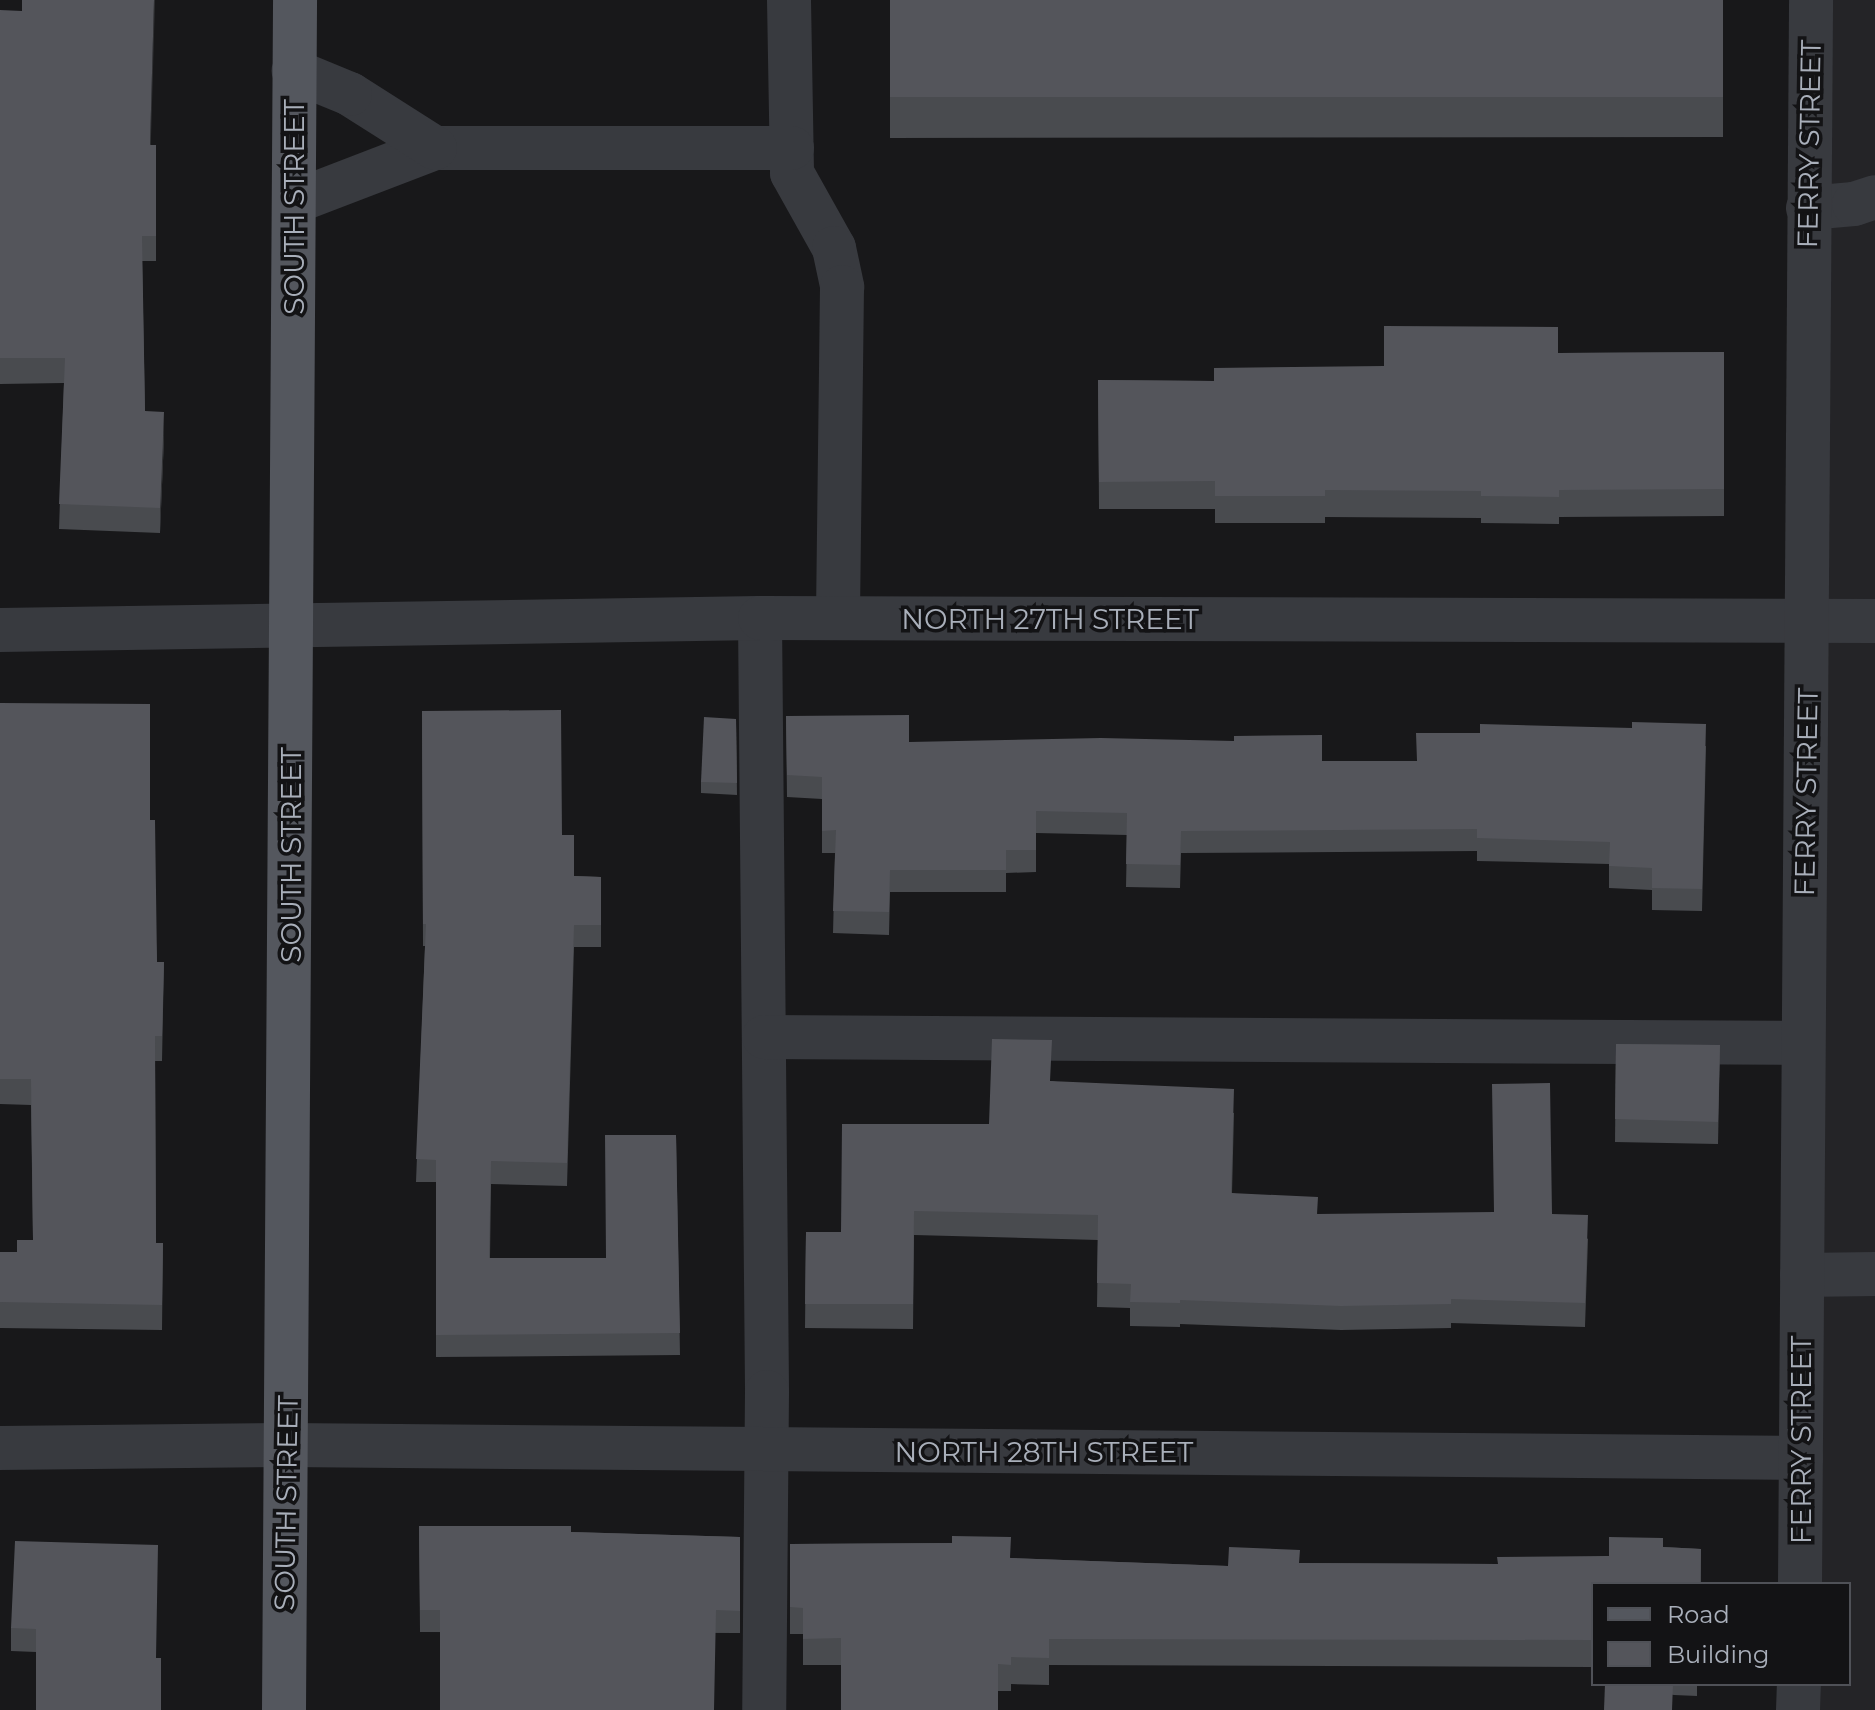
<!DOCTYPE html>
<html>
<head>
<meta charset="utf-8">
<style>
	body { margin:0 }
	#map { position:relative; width:1875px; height:1710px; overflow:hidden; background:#18181a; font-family:Montserrat,sans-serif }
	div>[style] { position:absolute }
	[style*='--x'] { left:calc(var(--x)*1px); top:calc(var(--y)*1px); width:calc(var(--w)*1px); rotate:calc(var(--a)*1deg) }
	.built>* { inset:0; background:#242427 }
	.minor>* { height:44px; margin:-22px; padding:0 22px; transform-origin:22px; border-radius:22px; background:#383a3f }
	.major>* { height:44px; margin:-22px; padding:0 22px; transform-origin:22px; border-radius:22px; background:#54575e }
	.wall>* { inset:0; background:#494b4f }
	.shaded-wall>* { inset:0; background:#313235 }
	.building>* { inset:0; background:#54555b }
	span { translate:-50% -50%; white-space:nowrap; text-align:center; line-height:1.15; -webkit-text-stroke:7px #131315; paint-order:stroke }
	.street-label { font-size:28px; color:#a9afba }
	.legend { position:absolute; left:1591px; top:1582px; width:260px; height:104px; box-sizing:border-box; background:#131315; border:2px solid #4f5157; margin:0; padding:10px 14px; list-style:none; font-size:24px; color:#a9afba }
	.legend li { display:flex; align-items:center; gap:16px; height:40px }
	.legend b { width:40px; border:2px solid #4f5157 }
</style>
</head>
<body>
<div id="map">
	<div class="built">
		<i style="clip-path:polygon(1811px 0,1875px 0,1875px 1710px,1798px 1710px,1799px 1684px,1849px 1684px,1849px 1584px,1800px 1584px)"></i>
	</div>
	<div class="minor">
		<i style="--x:789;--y:0;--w:173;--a:89"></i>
		<i style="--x:792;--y:173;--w:86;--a:60.8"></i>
		<i style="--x:834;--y:248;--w:40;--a:78"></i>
		<i style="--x:842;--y:287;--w:331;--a:90.7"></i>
		<i style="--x:435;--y:148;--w:357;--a:0"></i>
		<i style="--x:294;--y:202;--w:151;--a:-21"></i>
		<i style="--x:435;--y:148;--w:101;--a:-147.6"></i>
		<i style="--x:350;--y:94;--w:61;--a:-157.7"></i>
		<i style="--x:1808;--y:208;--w:46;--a:-5"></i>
		<i style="--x:1854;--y:204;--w:22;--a:-18"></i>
		<i style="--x:760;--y:618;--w:774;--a:89.48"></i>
		<i style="--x:767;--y:1392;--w:318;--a:90.5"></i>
		<i style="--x:0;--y:630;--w:760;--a:-0.9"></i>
		<i style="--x:760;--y:618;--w:1115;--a:0.15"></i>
		<i style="--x:764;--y:1037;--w:1039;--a:0.33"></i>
		<i style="--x:1802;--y:1275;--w:73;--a:-0.8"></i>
		<i style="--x:0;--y:1448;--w:287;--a:-0.6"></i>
		<i style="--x:287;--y:1445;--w:1514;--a:0.49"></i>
		<i style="--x:1800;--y:1584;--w:1584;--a:-89.6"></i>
		<i style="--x:1798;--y:1710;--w:26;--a:-88"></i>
	</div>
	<div class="major">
		<i style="--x:284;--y:1710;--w:1710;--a:-89.63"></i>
	</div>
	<div class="wall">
		<i style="clip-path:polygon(890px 0,1723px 0,1723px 137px,890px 138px)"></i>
		<i style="clip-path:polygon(0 10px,151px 145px,156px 145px,156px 261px,142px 261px,145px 411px,164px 438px,160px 533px,59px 529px,64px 383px,0 384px)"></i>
		<i style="clip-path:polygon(1724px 352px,1724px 516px,1559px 517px,1559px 524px,1481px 523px,1481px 518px,1325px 517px,1325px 523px,1215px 523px,1215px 509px,1099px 509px,1098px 380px,1214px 381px,1558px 353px)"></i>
		<i style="clip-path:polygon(0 703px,150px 820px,157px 962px,164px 962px,162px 1061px,155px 1061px,156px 1243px,163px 1243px,162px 1330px,0 1328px,0 1252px,17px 1252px,33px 1240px,31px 1105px,0 1104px)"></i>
		<i style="clip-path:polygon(422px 711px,562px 835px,574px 876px,601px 877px,601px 947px,574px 947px,567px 1186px,491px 1184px,490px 1258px,606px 1258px,676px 1135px,680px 1355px,436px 1357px,436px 1182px,416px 1182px,425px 946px,423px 946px)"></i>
		<i style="clip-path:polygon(786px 716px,909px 742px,1322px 761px,1416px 761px,1706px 746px,1702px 911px,1652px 910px,1652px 890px,1609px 888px,1609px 864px,1477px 861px,1477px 851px,1181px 853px,1180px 888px,1126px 887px,1127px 835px,1036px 833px,1036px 872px,1006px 873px,1006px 892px,890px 892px,889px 935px,833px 933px,835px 853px,822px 853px,822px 799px,787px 797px)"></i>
		<i style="clip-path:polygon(736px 719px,737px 795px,701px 793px,701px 782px)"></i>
		<i style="clip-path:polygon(1616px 1044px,1720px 1045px,1718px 1144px,1615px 1142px)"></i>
		<i style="clip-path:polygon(1051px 1081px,1234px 1113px,1232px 1193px,1318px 1214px,1552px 1214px,1588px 1239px,1585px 1327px,1451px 1323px,1451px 1328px,1341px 1330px,1180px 1324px,1180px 1327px,1130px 1326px,1130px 1308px,1097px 1307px,1098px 1240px,914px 1235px,913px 1329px,805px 1328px,806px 1232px,841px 1232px,989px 1124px)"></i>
		<i style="clip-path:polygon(419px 1526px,571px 1532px,740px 1537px,740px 1633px,420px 1632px)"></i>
		<i style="clip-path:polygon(952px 1543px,1011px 1558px,1228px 1566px,1300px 1563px,1498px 1564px,1609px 1556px,1663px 1547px,1701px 1549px,1701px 1584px,1593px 1584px,1593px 1667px,1049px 1665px,1049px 1685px,1011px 1684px,1011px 1691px,998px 1691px,841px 1665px,803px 1665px,803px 1634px,790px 1634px,790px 1544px)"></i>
		<i style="clip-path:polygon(158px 1545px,36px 1652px,11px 1651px,11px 1628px)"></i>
		<i style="clip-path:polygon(1605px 1684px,1697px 1684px,1697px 1696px,1674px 1695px)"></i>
	</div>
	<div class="shaded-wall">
		<i style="clip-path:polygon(154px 0,155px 0,150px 171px,150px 145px)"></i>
		<i style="clip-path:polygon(164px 412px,164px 438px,160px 533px,160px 508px)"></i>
	</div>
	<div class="building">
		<i style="clip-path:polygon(22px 0,154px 0,150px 145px,156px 145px,156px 236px,142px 236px,145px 411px,164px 412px,160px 508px,59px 504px,65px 358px,0 358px,0 10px,22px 11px)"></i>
		<i style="clip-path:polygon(890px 0,1723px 0,1723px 97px,890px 97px)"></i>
		<i style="clip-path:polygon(1384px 326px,1558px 327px,1558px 353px,1724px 352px,1724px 489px,1559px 490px,1559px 497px,1481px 496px,1481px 491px,1325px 490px,1325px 496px,1215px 496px,1215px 481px,1099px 482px,1098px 380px,1214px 381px,1214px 368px,1384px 366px)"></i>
		<i style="clip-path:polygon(0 703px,150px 704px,150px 820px,155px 820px,157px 962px,164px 962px,162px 1036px,155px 1036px,156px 1243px,163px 1243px,162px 1305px,0 1302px,0 1252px,17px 1252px,17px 1240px,33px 1240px,31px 1079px,0 1079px)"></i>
		<i style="clip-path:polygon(561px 710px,562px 835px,574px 835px,574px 876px,601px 877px,601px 925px,574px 925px,567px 1163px,491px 1161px,489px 1258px,606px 1258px,605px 1135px,676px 1135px,680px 1333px,436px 1335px,436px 1160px,416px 1159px,426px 924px,423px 924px,422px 711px)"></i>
		<i style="clip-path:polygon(909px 715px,909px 742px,1101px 738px,1234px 741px,1234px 736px,1322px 735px,1322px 761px,1417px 761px,1416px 733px,1480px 733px,1480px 724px,1632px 728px,1632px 722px,1706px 724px,1702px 889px,1652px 888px,1652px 868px,1609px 866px,1610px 842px,1477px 838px,1477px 829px,1181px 831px,1180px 865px,1126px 864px,1127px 813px,1036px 811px,1036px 850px,1006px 850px,1006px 870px,890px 870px,889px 912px,833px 911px,836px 830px,822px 831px,822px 777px,787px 775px,786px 716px)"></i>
		<i style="clip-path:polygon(704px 717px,736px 719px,737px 783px,701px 782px)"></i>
		<i style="clip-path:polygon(992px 1039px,1052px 1040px,1050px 1081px,1234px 1089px,1231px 1193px,1318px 1197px,1317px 1214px,1494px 1212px,1492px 1084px,1550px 1083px,1552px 1214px,1588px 1215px,1585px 1303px,1451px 1299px,1451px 1304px,1341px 1306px,1180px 1300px,1180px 1303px,1130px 1302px,1131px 1284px,1097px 1283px,1098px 1215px,914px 1211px,913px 1304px,805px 1304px,806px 1232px,841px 1232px,842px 1124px,989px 1124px)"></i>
		<i style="clip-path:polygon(1616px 1044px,1720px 1045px,1718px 1122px,1615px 1119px)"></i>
		<i style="clip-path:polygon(419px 1526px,571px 1526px,571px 1532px,740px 1537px,740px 1611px,716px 1610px,714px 1710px,440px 1710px,440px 1610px,420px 1610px)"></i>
		<i style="clip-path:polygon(952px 1536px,1011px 1537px,1010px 1558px,1228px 1566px,1229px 1547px,1300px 1550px,1299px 1563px,1498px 1564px,1497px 1557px,1609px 1556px,1609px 1537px,1663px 1538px,1663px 1547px,1701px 1549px,1700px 1584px,1593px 1584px,1593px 1640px,1049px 1639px,1049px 1658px,1011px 1657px,1011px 1665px,998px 1664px,998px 1710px,841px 1710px,841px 1638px,803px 1639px,803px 1608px,790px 1607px,790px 1544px,952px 1543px)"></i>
		<i style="clip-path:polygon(15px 1541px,158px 1545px,156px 1658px,161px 1658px,161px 1710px,36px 1710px,36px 1629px,11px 1628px)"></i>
		<i style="clip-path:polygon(1605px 1684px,1673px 1684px,1672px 1710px,1604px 1710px)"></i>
	</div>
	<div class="street-label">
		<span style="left:1809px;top:144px;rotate:-89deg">FERRY STREET</span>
		<span style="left:294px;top:207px;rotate:-90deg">SOUTH STREET</span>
		<span style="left:1050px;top:619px">NORTH 27TH STREET</span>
		<span style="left:1806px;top:792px;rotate:-89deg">FERRY STREET</span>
		<span style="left:291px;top:855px;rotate:-90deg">SOUTH STREET</span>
		<span style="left:1801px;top:1440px;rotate:-90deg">FERRY STREET</span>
		<span style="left:1044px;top:1452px">NORTH 28TH STREET</span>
		<span style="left:286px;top:1503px;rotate:-89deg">SOUTH STREET</span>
	</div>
	<ul class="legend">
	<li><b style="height:10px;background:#54575e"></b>Road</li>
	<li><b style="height:22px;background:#54555b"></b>Building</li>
	</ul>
</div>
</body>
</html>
